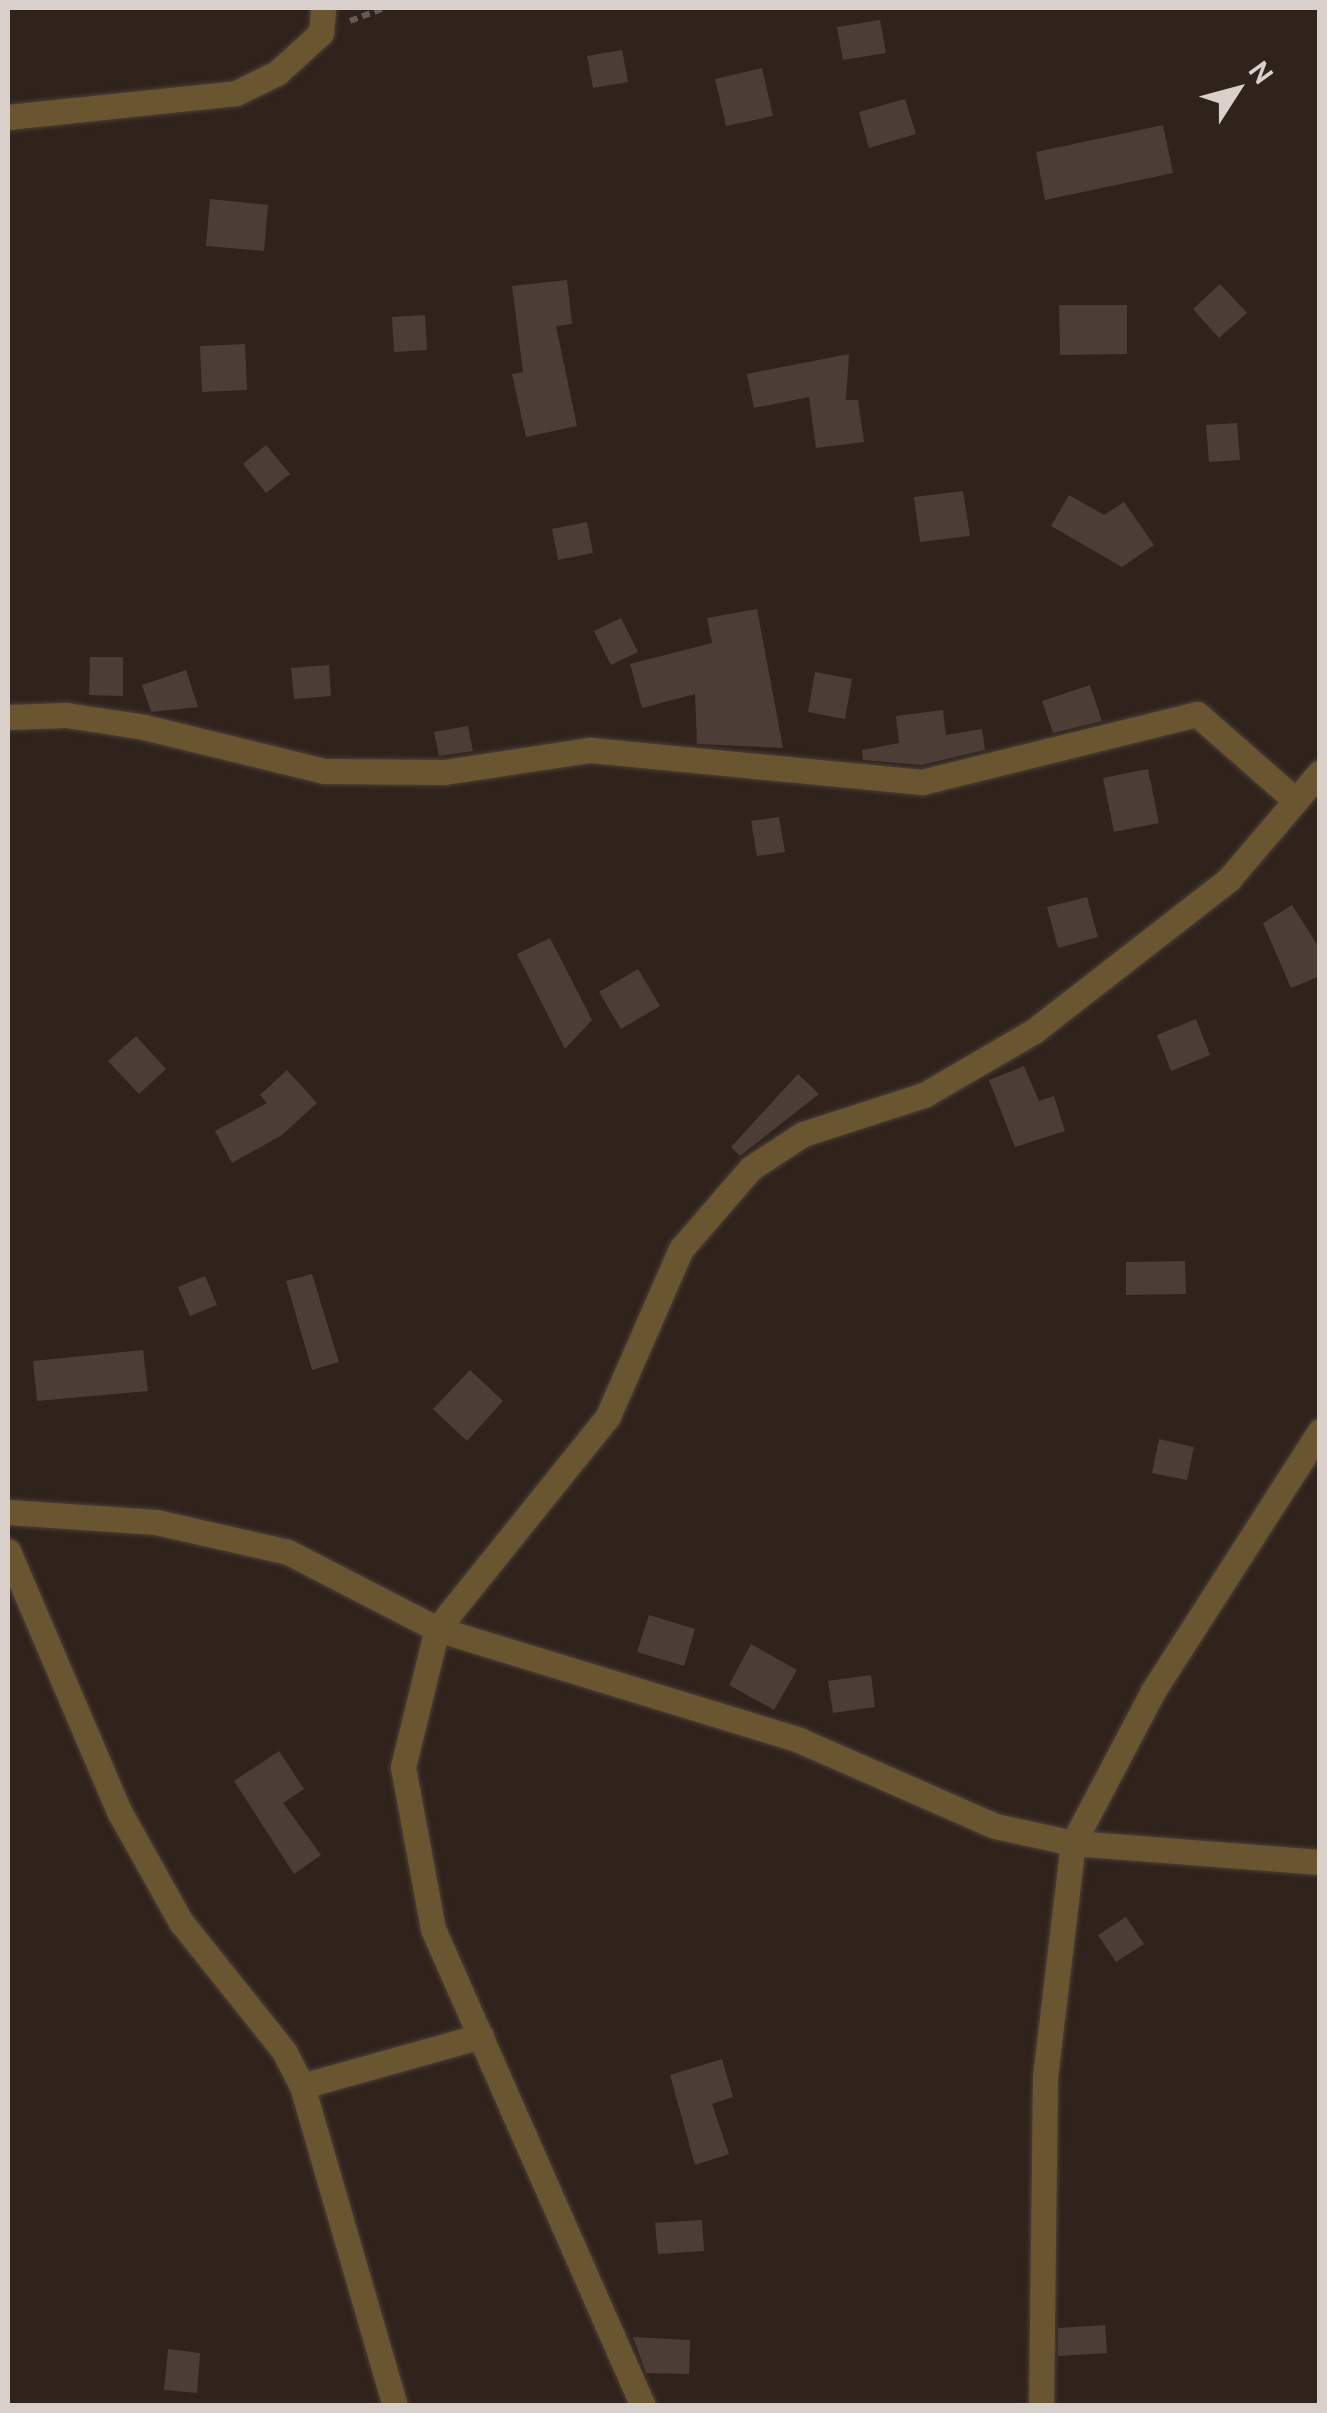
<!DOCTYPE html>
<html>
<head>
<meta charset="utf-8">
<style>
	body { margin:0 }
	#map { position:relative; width:1327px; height:2413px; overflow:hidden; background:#30231c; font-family:Cabin,sans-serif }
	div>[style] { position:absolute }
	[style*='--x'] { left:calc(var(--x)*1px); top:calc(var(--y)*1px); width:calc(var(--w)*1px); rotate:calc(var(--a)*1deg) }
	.building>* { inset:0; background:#4c3e36 }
	.path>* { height:6px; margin-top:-3px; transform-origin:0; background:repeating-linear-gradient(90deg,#655953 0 8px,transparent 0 13px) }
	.roads { filter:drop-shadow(0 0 2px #4b3f38) drop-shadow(0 0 2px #4b3f38) }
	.minor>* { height:25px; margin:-12.5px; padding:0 12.5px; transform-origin:12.5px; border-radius:12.5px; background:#695630 }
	span { translate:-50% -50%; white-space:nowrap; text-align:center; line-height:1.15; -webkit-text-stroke:9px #30231c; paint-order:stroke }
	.frame { position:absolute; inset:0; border:10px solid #d9d0cb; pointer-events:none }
	.north { position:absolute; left:1187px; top:40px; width:100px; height:100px; -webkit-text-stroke:8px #30231c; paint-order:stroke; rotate:54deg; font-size:28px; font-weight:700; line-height:40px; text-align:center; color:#d9d0cb }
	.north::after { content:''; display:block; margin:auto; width:35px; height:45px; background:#d9d0cb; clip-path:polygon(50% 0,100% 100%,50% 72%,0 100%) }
</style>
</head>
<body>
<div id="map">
	<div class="building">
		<i style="clip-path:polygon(880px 20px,886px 53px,843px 60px,837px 27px)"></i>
		<i style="clip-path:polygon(622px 50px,628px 82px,593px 88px,587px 56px)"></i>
		<i style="clip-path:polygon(762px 68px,773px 116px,726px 126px,715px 79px)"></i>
		<i style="clip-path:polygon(905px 99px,916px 134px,869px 148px,859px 112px)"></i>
		<i style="clip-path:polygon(1163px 125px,1173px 173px,1045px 200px,1036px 152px)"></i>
		<i style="clip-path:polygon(210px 199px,268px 205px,264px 251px,206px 246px)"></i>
		<i style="clip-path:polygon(567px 280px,572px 324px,556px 326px,577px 426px,526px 437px,512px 374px,523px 372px,512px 286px)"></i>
		<i style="clip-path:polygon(1220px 284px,1247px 313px,1219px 338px,1193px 309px)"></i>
		<i style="clip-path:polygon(1059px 305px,1127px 305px,1127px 354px,1060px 355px)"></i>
		<i style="clip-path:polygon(425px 315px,427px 350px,394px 352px,392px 317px)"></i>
		<i style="clip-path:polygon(245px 344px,247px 390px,202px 392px,200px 346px)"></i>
		<i style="clip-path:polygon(849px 354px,846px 400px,858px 400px,864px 442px,816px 448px,809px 397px,754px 408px,747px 374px)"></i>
		<i style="clip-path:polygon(1237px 423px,1240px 460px,1209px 462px,1206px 425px)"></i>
		<i style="clip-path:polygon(266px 445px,290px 474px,266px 493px,243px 464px)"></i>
		<i style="clip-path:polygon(963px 491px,970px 536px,920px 542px,914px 497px)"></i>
		<i style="clip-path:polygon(1069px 495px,1104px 515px,1124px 502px,1154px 545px,1122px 567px,1051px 526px)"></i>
		<i style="clip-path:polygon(587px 522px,593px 553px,558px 560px,552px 529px)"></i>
		<i style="clip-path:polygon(757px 609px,783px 748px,697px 744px,695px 694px,642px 708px,630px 664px,712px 643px,707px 618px)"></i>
		<i style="clip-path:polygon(621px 618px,638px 652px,611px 665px,594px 631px)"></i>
		<i style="clip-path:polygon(90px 657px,123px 657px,123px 696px,89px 695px)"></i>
		<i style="clip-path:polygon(329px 665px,331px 696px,294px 699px,291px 668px)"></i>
		<i style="clip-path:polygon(186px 670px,198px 707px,151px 712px,142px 685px)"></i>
		<i style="clip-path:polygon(815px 672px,852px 679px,845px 719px,808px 712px)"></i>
		<i style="clip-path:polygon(1090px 685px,1102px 721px,1053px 733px,1042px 701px)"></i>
		<i style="clip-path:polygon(943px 710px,946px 735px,982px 729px,985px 750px,921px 765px,863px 760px,862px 750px,899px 743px,896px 716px)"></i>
		<i style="clip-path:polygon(468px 726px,473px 751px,439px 756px,434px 732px)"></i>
		<i style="clip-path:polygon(1148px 769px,1159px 823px,1114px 832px,1103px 778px)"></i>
		<i style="clip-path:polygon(779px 817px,785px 852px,757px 856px,751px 821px)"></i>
		<i style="clip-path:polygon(1087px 897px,1098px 937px,1058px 948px,1047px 907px)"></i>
		<i style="clip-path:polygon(1292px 905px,1320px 949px,1320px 976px,1291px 988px,1263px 923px)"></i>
		<i style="clip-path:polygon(550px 938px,592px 1020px,565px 1049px,517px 954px)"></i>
		<i style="clip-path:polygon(638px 969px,660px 1006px,621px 1029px,599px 992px)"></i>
		<i style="clip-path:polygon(1196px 1019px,1210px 1055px,1171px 1071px,1157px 1035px)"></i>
		<i style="clip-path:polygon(136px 1036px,166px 1069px,139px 1094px,108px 1061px)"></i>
		<i style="clip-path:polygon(1024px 1066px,1039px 1101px,1054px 1096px,1065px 1131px,1015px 1147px,989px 1080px)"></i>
		<i style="clip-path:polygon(287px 1070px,317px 1103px,282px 1135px,232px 1163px,215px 1131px,267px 1103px,260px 1095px)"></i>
		<i style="clip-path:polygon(798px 1074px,819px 1094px,740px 1156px,731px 1147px)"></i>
		<i style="clip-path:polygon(1185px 1261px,1186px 1294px,1126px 1295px,1126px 1262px)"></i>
		<i style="clip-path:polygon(312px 1274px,339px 1362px,312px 1370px,286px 1281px)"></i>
		<i style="clip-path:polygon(205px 1276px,217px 1305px,190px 1316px,178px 1287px)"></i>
		<i style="clip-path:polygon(143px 1350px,148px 1391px,37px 1401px,33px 1361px)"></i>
		<i style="clip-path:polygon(470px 1370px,503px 1401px,467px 1441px,433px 1409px)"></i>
		<i style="clip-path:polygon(1159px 1439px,1194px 1447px,1187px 1480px,1152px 1473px)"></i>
		<i style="clip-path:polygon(649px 1615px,695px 1629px,684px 1666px,637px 1652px)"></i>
		<i style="clip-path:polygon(751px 1644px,797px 1670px,774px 1710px,729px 1685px)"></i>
		<i style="clip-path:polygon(871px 1675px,875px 1707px,833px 1713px,828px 1681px)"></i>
		<i style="clip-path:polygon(279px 1751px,304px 1789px,283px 1803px,321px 1855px,294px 1874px,234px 1781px)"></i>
		<i style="clip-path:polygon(1126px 1917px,1144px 1944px,1116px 1962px,1098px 1935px)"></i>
		<i style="clip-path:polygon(722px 2059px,733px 2097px,712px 2104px,729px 2154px,695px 2165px,670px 2075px)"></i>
		<i style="clip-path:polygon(702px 2220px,704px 2251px,658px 2254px,655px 2223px)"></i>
		<i style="clip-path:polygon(1105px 2325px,1107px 2353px,1058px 2356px,1058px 2328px)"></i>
		<i style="clip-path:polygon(633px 2337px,690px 2340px,689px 2374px,646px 2373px)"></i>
		<i style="clip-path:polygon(168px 2349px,200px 2353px,197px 2393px,164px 2390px)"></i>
	</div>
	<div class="path">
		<i style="--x:350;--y:21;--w:36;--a:-21"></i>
	</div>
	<div class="roads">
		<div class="minor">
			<i style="--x:8;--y:117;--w:229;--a:-6"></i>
			<i style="--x:236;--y:93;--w:46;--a:-26"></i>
			<i style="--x:277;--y:73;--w:59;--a:-42.3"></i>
			<i style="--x:321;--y:33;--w:25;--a:-85"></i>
			<i style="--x:8;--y:717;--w:58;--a:-2"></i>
			<i style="--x:66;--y:715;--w:79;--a:8.7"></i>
			<i style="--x:144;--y:727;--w:185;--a:13.7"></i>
			<i style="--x:324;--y:771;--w:120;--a:0.5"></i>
			<i style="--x:444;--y:772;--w:148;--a:-8.6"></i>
			<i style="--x:590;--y:750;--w:334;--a:5.5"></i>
			<i style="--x:922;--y:782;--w:283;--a:-13.9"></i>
			<i style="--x:1197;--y:714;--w:129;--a:41.2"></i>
			<i style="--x:8;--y:1512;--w:148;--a:3.9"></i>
			<i style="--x:156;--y:1522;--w:135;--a:12.8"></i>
			<i style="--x:288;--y:1552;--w:168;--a:27.3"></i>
			<i style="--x:437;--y:1629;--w:379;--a:17"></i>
			<i style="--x:799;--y:1740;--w:214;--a:23.7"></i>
			<i style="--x:995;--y:1826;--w:80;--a:12.3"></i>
			<i style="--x:1073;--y:1843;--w:248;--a:4.4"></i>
			<i style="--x:8;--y:1551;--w:285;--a:66.9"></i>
			<i style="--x:120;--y:1813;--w:125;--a:60.8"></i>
			<i style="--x:181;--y:1922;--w:165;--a:51.4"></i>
			<i style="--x:284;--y:2051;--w:39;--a:63"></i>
			<i style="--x:302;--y:2086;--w:333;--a:73.8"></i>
			<i style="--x:302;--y:2086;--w:186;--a:-15.6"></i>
			<i style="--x:643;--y:2406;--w:521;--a:-113.76"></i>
			<i style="--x:433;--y:1929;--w:165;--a:-100.5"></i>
			<i style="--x:403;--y:1767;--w:142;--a:-76.2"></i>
			<i style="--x:437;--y:1629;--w:273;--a:-51.2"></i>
			<i style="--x:608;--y:1416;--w:182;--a:-66.4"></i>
			<i style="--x:681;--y:1249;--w:107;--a:-49.2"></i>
			<i style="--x:751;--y:1168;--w:62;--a:-33.2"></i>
			<i style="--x:803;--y:1134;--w:127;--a:-17.9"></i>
			<i style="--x:924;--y:1095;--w:127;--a:-30.2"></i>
			<i style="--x:1034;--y:1031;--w:247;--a:-37.9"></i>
			<i style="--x:1229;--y:879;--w:140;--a:-49.6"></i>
			<i style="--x:1041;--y:2406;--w:329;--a:-89.3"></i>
			<i style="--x:1045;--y:2077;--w:236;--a:-83.2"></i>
			<i style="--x:1073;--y:1843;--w:172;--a:-62.2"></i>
			<i style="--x:1153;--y:1691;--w:309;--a:-57.3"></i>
		</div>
	</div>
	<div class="frame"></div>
	<div class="north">N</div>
</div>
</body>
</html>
